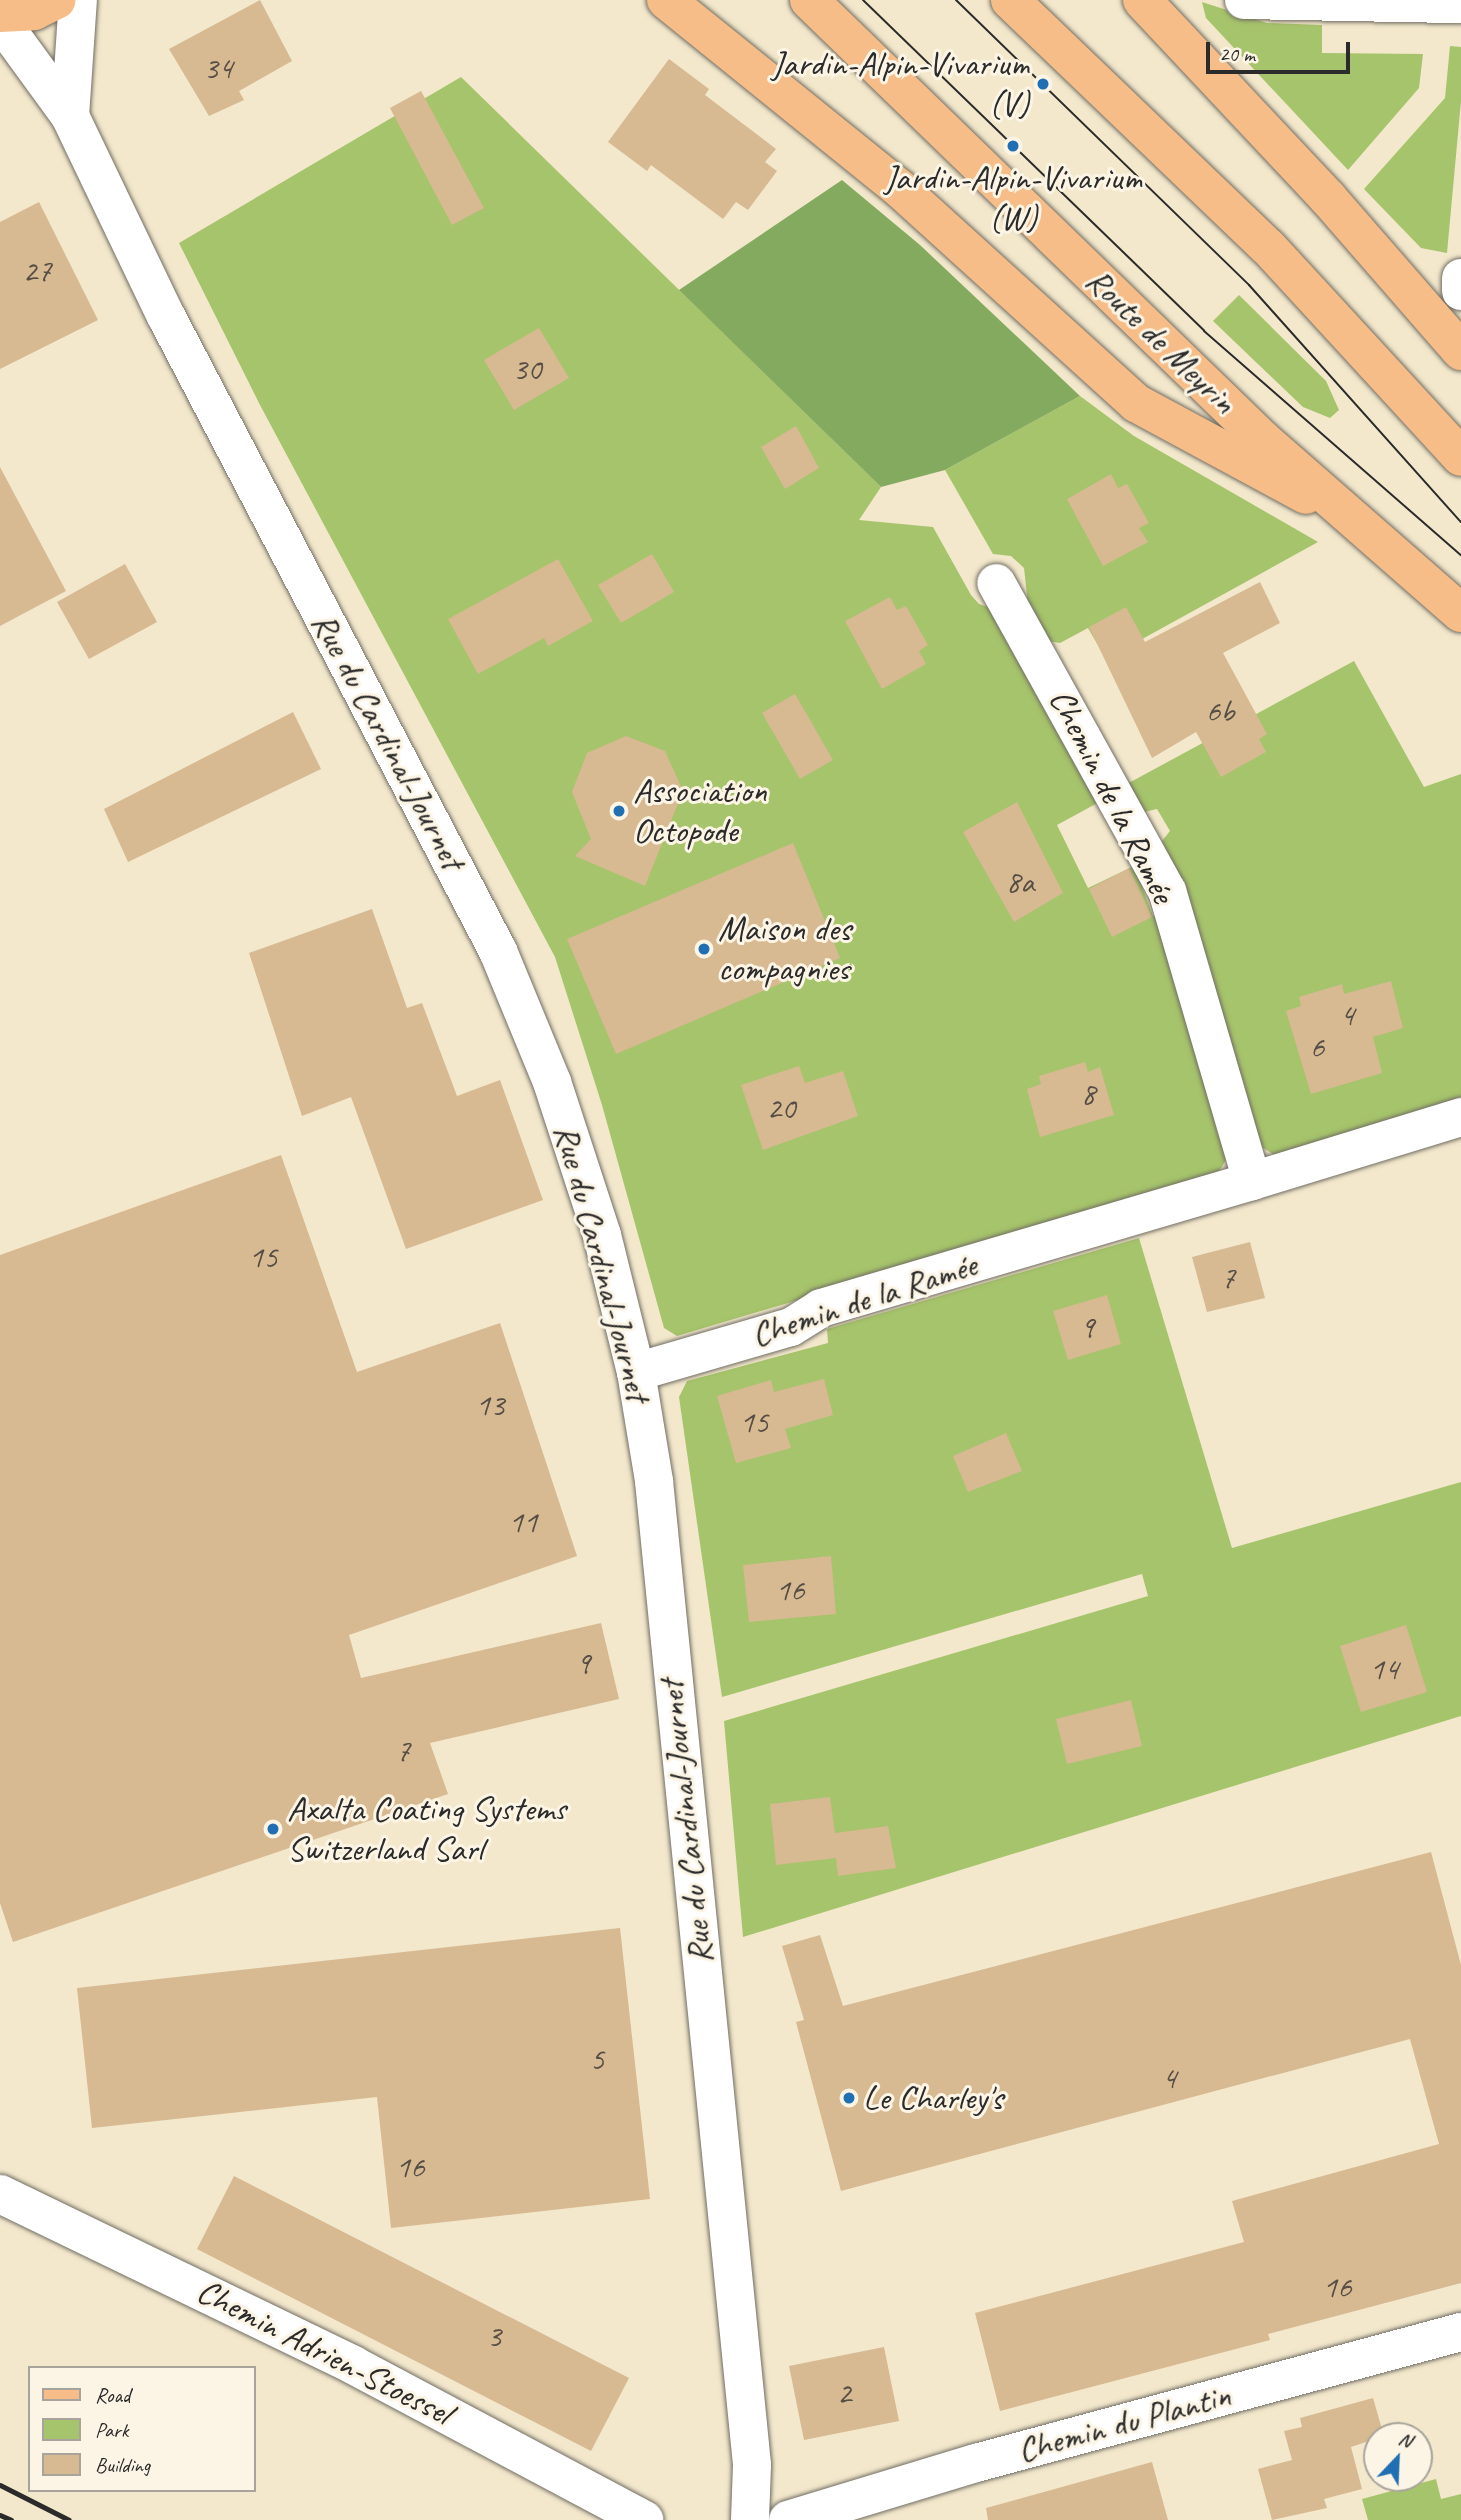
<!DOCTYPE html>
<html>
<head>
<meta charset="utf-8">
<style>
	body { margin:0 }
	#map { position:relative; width:1461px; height:2520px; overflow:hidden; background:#f3e8cc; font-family:Caveat,sans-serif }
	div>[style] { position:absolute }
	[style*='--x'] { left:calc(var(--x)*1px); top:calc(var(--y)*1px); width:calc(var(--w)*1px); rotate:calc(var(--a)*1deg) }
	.green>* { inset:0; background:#a6c46b }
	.forest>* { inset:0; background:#84aa5f }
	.building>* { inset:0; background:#d7b992 }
	.roads { filter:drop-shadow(0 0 2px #716d63) drop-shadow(0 0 2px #716d63) }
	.street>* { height:38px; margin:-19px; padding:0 19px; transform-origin:19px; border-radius:19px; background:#fff }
	.primary>* { height:38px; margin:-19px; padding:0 19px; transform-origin:19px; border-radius:19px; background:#f7bd88 }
	.tram>* { height:2px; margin:-1px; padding:0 1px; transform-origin:1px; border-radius:1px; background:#2b2b2b }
	.rail>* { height:5px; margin:-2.5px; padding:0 2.5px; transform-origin:2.5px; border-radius:2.5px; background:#2b2b2b }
	.dots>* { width:19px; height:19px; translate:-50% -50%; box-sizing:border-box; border:4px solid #fcf5e5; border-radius:50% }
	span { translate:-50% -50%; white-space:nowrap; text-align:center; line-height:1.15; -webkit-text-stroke:6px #fcf5e5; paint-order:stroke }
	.number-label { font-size:32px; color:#564e45 }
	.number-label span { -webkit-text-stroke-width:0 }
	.poi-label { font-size:35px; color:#2b2b2b }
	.right { translate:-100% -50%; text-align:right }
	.left { translate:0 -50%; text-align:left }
	.street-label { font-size:35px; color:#2b2b2b }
	.legend { position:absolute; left:28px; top:2366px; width:228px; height:126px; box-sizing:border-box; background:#fcf5e5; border:2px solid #a8a49b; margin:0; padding:9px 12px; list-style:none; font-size:21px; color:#2b2b2b }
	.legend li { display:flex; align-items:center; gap:14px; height:35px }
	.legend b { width:35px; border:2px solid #a8a49b }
	.north { position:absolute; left:1363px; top:2422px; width:70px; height:70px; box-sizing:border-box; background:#fcf5e5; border:2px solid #a8a49b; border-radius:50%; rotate:23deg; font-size:19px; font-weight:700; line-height:28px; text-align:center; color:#2b2b2b }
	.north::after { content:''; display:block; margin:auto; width:24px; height:32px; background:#1f6fb2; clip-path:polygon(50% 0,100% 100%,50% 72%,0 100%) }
	.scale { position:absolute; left:1206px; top:42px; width:144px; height:32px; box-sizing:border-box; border:4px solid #2b2b2b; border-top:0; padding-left:9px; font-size:21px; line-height:24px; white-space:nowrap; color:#2b2b2b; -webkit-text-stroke:5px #fcf5e5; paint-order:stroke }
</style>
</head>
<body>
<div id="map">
	<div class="green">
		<i style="clip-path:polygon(1202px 2px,1267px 23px,1322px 25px,1322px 53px,1423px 54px,1419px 88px,1348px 170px,1206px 18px)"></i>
		<i style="clip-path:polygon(1450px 46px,1461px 47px,1461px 101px,1447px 253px,1421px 248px,1364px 189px,1445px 98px)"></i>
		<i style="clip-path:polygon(461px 77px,881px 487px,859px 520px,933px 527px,971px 595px,979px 604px,997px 610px,1103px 800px,1057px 825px,1088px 888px,1134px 866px,1153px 916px,1157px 914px,1230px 1153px,1217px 1175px,677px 1336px,664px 1328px,602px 1105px,555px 957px,260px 405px,179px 243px)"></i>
		<i style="clip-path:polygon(1239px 295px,1326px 381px,1339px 410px,1330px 418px,1303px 407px,1213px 321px)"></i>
		<i style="clip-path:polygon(1080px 396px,1134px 436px,1318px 542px,1106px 659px,1088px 628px,1060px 643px,1048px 641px,1028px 605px,1024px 568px,1011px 556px,993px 554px,945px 470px)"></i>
		<i style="clip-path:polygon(1354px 661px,1424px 787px,1461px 774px,1461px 1102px,1279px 1158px,1257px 1144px,1178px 876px,1162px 841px,1170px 831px,1157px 809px,1144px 812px,1125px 785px)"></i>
		<i style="clip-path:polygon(1139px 1238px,1232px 1548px,1461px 1482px,1461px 1716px,743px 1937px,724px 1721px,1148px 1596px,1142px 1574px,722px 1697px,679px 1397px,687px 1381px,828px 1343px,827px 1329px)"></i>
		<i style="clip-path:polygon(1436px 2479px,1441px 2499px,1461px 2494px,1461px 2520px,1368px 2520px,1362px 2499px)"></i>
	</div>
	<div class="forest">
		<i style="clip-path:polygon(842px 180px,920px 245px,1080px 396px,945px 470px,881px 487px,679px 290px)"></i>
	</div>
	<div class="building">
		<i style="clip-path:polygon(260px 0,292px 61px,239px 91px,244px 100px,209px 116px,169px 49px)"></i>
		<i style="clip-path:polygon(669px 59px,709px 89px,705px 95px,776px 149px,765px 162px,777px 171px,748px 210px,736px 202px,723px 219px,651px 165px,647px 171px,608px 142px)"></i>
		<i style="clip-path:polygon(421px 91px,484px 208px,452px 225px,390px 108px)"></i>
		<i style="clip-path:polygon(39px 202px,98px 320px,0 369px,0 222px)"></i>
		<i style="clip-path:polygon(539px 328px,569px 378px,514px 410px,484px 360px)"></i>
		<i style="clip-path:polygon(796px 426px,819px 468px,785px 489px,761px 447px)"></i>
		<i style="clip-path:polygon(0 467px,66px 591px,0 626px)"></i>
		<i style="clip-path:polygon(1111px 474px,1118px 488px,1127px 484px,1149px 523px,1139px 528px,1148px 542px,1103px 566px,1067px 499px)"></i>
		<i style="clip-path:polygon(652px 554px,674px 592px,621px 623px,598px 585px)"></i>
		<i style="clip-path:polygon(558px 559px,593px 621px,548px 646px,544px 638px,478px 674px,448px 619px)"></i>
		<i style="clip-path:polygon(125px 564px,157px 622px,89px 659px,57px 602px)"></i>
		<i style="clip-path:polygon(1260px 582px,1280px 623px,1223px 653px,1267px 734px,1259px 739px,1266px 752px,1221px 777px,1196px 732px,1152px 758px,1089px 627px,1126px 607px,1145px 642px)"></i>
		<i style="clip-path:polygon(890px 597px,897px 610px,906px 606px,928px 645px,919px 651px,926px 664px,882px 689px,845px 621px)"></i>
		<i style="clip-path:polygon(795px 694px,833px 760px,800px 779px,762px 713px)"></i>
		<i style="clip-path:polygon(293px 712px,321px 769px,128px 862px,104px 809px)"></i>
		<i style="clip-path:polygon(626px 736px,665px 751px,683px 791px,645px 886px,575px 856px,591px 839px,572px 792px,587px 753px)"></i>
		<i style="clip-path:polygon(1017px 802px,1063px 893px,1014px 922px,963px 832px)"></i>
		<i style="clip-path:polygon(793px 843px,840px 958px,616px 1054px,567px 939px)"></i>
		<i style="clip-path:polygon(1129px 868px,1152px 917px,1112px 937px,1089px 889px)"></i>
		<i style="clip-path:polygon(372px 909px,407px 1008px,422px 1003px,457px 1096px,500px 1080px,543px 1200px,406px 1249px,351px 1097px,302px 1116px,249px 953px)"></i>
		<i style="clip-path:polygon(1391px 981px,1403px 1028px,1373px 1037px,1382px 1073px,1311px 1094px,1286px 1011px,1301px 1006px,1299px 997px,1342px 984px,1344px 994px)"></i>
		<i style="clip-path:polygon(1085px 1062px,1088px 1072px,1100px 1067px,1114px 1115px,1040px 1137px,1027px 1089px,1041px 1084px,1039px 1076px)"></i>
		<i style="clip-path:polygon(799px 1066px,805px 1083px,843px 1071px,858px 1116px,763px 1150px,741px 1085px)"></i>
		<i style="clip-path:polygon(281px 1155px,357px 1372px,500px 1323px,577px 1556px,349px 1635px,361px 1678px,601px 1623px,619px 1699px,430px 1743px,448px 1794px,13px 1942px,0 1903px,0 1255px)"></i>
		<i style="clip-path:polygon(1250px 1242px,1265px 1298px,1207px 1312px,1192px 1257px)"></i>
		<i style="clip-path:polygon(1107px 1295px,1121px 1344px,1068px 1360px,1053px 1311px)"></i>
		<i style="clip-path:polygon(824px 1379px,833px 1415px,785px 1429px,791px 1448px,736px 1463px,717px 1396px,771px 1380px,774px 1392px)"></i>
		<i style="clip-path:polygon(1006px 1433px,1022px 1471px,968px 1492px,953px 1456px)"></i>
		<i style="clip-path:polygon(831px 1556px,836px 1614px,749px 1622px,743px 1565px)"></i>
		<i style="clip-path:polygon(1406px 1625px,1427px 1692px,1361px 1712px,1340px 1646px)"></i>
		<i style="clip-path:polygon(1131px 1700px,1142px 1746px,1067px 1764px,1056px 1719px)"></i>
		<i style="clip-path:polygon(830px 1797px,835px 1833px,888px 1826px,896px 1868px,838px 1876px,836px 1858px,776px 1865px,770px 1804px)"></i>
		<i style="clip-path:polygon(1431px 1852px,1461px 1965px,1461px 2283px,1268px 2334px,1270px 2340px,1000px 2411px,975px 2313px,1244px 2242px,1232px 2201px,1439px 2144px,1410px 2039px,841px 2191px,796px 2022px,804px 2020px,782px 1946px,820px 1935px,843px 2006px)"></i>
		<i style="clip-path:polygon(620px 1928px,650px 2199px,391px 2228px,377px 2097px,92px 2128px,77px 1988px)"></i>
		<i style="clip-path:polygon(234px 2176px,629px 2378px,591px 2451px,197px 2249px)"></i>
		<i style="clip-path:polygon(884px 2347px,899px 2421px,804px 2440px,789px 2366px)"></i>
		<i style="clip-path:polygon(1373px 2398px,1384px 2436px,1351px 2447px,1362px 2489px,1324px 2499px,1327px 2508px,1272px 2520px,1258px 2469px,1292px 2460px,1284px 2431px,1302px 2427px,1300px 2418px)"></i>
		<i style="clip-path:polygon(1152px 2462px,1168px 2520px,988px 2520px,986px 2508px)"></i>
	</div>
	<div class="roads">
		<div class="street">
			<i style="--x:1244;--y:0;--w:217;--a:1.1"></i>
			<i style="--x:0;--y:20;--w:119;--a:53.9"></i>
			<i style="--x:70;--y:116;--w:222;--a:64.4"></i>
			<i style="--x:166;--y:316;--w:717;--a:62.4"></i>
			<i style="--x:498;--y:951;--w:142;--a:67.6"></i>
			<i style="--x:552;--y:1082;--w:161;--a:71.9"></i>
			<i style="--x:602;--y:1235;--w:141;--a:76.1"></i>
			<i style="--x:636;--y:1372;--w:110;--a:80.6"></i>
			<i style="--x:654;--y:1481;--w:989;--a:84.31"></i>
			<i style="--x:752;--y:2465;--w:55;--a:92.1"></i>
			<i style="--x:70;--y:116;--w:116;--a:-86.1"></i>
			<i style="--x:1461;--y:278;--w:13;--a:90"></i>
			<i style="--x:1252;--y:1181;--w:219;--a:-17"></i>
			<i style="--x:636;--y:1372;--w:161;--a:-16.2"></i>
			<i style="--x:791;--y:1327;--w:36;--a:-32"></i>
			<i style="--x:821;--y:1308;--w:449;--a:-16.4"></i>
			<i style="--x:1252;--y:1181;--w:302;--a:-106.3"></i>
			<i style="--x:1167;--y:891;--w:352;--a:-119"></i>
			<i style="--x:0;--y:2194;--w:392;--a:25.8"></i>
			<i style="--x:353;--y:2365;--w:330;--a:28"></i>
			<i style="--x:788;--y:2520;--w:196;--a:-16.9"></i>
			<i style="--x:976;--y:2463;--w:502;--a:-15.12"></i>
		</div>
		<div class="primary">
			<i style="--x:666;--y:0;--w:299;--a:38.9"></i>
			<i style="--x:899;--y:188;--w:320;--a:42.2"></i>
			<i style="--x:1136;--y:403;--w:193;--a:28.4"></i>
			<i style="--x:809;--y:0;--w:631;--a:44.1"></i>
			<i style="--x:1262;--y:439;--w:264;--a:41.2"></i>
			<i style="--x:1010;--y:0;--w:357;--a:43.8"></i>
			<i style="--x:1268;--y:247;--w:285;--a:47.4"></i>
			<i style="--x:1142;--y:0;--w:272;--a:46.8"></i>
			<i style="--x:1328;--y:198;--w:203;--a:49"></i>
			<i style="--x:0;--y:13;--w:34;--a:-3"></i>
			<i style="--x:34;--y:11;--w:25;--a:-26"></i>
		</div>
	</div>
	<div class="tram">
		<i style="--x:863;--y:0;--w:475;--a:44.1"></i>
		<i style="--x:1204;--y:331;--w:341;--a:41.1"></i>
		<i style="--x:956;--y:0;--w:409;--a:44.2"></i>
		<i style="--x:1249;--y:285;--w:318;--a:48.2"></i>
	</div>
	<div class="rail">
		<i style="--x:0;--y:2485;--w:77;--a:26.9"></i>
		<i style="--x:0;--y:2515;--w:12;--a:24"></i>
	</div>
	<div class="dots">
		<i style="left:1043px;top:84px;background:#1f6fb2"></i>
		<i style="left:1013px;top:146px;background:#1f6fb2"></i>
		<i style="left:619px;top:811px;background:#1f6fb2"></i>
		<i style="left:704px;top:949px;background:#1f6fb2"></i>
		<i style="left:273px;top:1829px;background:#1f6fb2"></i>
		<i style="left:849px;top:2098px;background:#1f6fb2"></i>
	</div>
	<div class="number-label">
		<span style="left:218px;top:68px">34</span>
		<span style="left:37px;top:271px">27</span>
		<span style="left:527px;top:369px">30</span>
		<span style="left:1220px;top:711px">6b</span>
		<span style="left:1020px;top:882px">8a</span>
		<span style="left:1347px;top:1015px">4</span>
		<span style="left:1317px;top:1047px">6</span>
		<span style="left:1088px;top:1094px">8</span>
		<span style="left:781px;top:1108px">20</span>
		<span style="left:263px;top:1257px">15</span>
		<span style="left:1228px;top:1278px">7</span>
		<span style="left:1087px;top:1327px">9</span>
		<span style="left:490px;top:1405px">13</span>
		<span style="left:754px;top:1422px">15</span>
		<span style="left:523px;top:1522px">11</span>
		<span style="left:790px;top:1590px">16</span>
		<span style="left:583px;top:1663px">9</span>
		<span style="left:1384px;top:1669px">14</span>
		<span style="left:403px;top:1751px">7</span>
		<span style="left:597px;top:2059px">5</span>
		<span style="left:1169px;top:2078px">4</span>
		<span style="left:410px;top:2167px">16</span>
		<span style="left:1337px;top:2287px">16</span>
		<span style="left:494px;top:2336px">3</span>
		<span style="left:844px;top:2393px">2</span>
	</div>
	<div class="poi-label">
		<span class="right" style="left:1029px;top:84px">Jardin-Alpin-Vivarium<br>(V)</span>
		<span style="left:1013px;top:198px">Jardin-Alpin-Vivarium<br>(W)</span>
		<span class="left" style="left:633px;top:811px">Association<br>Octopode</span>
		<span class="left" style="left:718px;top:949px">Maison des<br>compagnies</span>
		<span class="left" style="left:287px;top:1829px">Axalta Coating Systems<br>Switzerland Sarl</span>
		<span class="left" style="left:863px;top:2098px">Le Charley's</span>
	</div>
	<div class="street-label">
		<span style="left:1161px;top:341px;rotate:44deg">Route de Meyrin</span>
		<span style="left:388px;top:741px;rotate:62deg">Rue du Cardinal-Journet</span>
		<span style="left:1112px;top:796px;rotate:63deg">Chemin de la Ramée</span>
		<span style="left:602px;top:1263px;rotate:75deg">Rue du Cardinal-Journet</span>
		<span style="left:864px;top:1300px;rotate:-18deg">Chemin de la Ramée</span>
		<span style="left:686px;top:1822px;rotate:-96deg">Rue du Cardinal-Journet</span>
		<span style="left:324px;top:2352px;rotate:27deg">Chemin Adrien-Stoessel</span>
		<span style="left:1124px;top:2423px;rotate:-15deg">Chemin du Plantin</span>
	</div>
	<ul class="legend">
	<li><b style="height:9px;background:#f7bd88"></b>Road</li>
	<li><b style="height:19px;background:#a6c46b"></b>Park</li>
	<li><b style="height:19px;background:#d7b992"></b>Building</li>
	</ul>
	<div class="north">N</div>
	<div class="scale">20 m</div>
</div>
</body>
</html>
